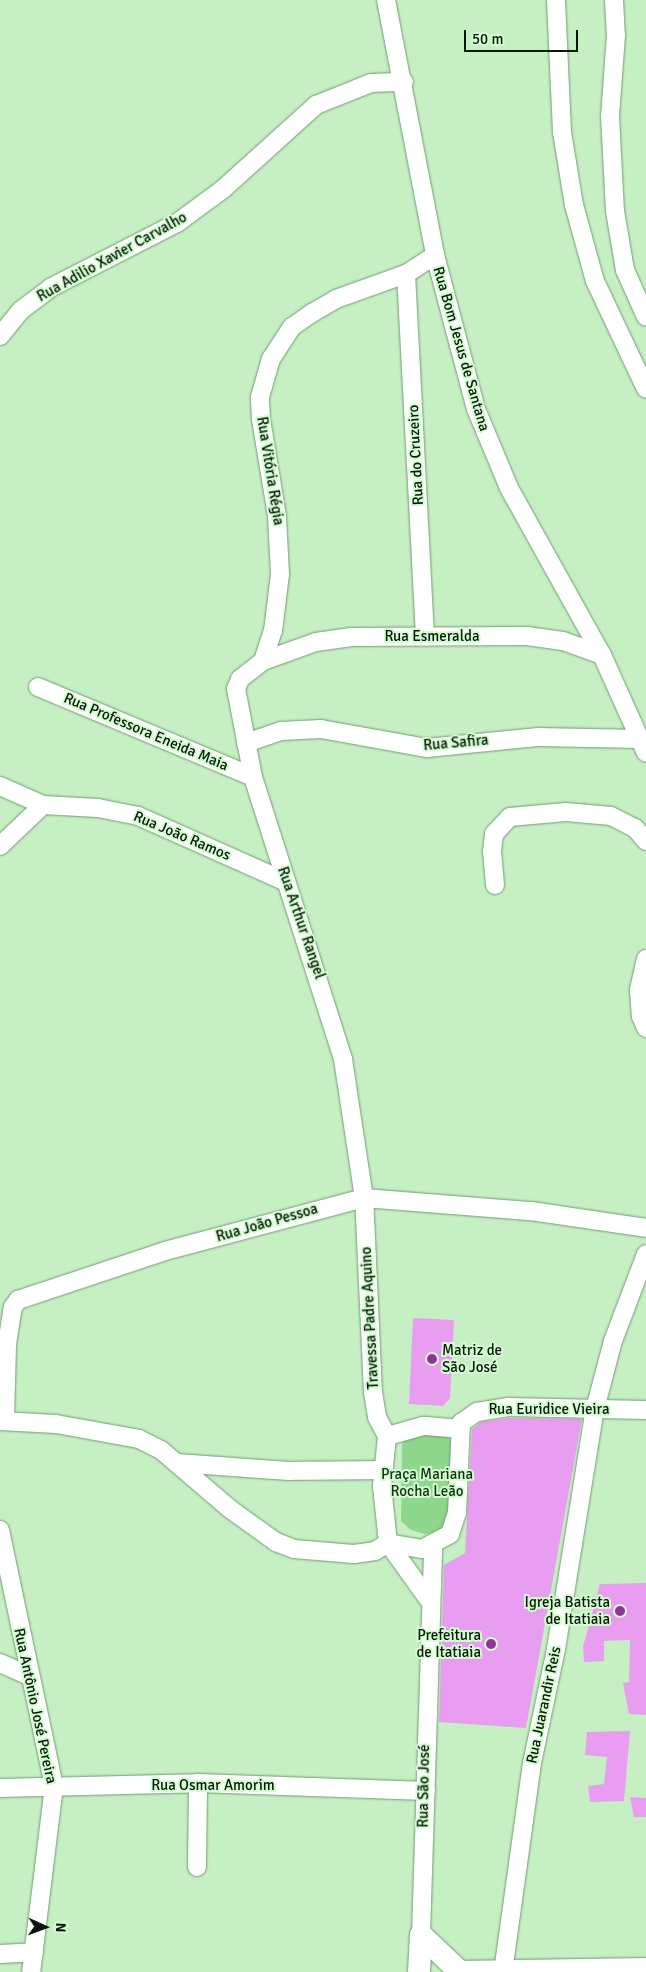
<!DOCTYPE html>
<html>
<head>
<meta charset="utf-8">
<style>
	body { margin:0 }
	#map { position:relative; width:646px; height:1972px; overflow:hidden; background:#c6f0c4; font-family:Signika,sans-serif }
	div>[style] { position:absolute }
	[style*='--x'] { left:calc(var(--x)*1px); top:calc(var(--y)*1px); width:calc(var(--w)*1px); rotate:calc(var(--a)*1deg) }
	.green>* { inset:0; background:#8ed78c }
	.building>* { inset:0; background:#e99df0 }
	.roads { filter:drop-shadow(0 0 1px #739b72) drop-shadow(0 0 1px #739b72) }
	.minor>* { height:18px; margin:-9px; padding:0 9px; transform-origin:9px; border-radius:9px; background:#fff }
	.tertiary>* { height:22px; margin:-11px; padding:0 11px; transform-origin:11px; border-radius:11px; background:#fff }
	.dots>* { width:14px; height:14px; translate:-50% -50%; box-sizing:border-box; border:2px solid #d3fdd1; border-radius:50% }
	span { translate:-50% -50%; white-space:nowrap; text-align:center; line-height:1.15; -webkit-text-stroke:4px #d3fdd1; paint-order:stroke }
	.street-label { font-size:15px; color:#081708 }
	.poi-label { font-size:15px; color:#081708 }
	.left { translate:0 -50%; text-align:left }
	.right { translate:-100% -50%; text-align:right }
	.park-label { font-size:15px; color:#113212 }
	.north { position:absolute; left:20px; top:1902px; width:50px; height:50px; -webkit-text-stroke:4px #d3fdd1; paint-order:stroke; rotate:92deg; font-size:14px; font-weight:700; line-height:20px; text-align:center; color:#081708 }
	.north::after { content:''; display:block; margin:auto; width:18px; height:22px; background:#081708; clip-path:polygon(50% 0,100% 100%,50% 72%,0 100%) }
	.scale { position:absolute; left:464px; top:30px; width:114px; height:22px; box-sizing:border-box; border:2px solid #081708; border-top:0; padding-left:6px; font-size:15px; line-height:18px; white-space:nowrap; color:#081708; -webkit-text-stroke:4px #d3fdd1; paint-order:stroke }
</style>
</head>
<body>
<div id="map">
	<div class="green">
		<i style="clip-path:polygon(443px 1431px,454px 1443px,451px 1522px,442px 1532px,425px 1534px,411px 1530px,401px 1521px,402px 1444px,413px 1432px)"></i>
	</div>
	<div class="building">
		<i style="clip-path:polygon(413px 1318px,454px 1320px,450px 1398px,443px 1406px,409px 1404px)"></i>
		<i style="clip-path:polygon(510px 1418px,582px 1419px,526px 1728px,439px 1722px,444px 1565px,465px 1553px,472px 1429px,481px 1422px)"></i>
		<i style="clip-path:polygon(646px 1583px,646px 1715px,629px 1714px,623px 1683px,629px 1682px,630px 1640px,604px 1641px,604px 1661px,584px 1662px,583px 1647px,600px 1584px)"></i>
		<i style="clip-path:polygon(630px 1731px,624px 1801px,590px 1802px,588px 1786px,604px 1784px,607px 1757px,585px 1755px,587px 1732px)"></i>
		<i style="clip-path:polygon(630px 1797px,646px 1798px,646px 1817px,634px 1817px)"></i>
	</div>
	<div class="roads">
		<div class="minor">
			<i style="--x:386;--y:0;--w:260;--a:79.1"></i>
			<i style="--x:435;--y:255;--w:159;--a:75.1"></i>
			<i style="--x:476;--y:409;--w:86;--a:67.3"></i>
			<i style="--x:509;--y:488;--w:191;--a:60.9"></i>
			<i style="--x:602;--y:655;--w:107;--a:65.8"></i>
			<i style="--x:556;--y:0;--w:132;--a:87.4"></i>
			<i style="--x:562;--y:132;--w:74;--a:80.7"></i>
			<i style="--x:574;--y:205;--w:79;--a:74.6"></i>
			<i style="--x:595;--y:281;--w:119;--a:64.7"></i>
			<i style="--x:614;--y:0;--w:35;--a:87"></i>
			<i style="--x:616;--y:35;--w:81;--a:94.2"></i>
			<i style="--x:610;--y:116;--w:95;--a:87"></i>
			<i style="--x:615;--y:211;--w:60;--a:80.4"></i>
			<i style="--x:625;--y:270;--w:51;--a:65.9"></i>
			<i style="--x:406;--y:274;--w:363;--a:87"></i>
			<i style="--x:0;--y:336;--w:32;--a:-51"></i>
			<i style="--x:20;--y:311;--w:38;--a:-37"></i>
			<i style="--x:50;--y:288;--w:143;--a:-27.1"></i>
			<i style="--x:177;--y:223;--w:56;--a:-36.3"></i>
			<i style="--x:222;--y:190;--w:127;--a:-42.1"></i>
			<i style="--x:316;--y:105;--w:59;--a:-21.8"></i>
			<i style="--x:371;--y:83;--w:33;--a:-2"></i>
			<i style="--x:263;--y:661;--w:32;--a:-72"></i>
			<i style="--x:273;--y:631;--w:57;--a:-83"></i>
			<i style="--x:280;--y:574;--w:58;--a:-93"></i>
			<i style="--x:277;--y:516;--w:98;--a:-99.4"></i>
			<i style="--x:261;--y:419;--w:22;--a:-93"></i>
			<i style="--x:260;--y:397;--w:40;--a:-74"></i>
			<i style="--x:271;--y:359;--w:38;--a:-57"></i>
			<i style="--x:292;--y:327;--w:24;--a:-35"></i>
			<i style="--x:312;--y:313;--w:28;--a:-30"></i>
			<i style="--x:336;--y:299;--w:74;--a:-19.7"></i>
			<i style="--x:406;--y:274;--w:35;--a:-33"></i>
			<i style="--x:38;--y:687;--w:233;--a:22.7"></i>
			<i style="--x:246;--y:743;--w:37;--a:-19"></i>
			<i style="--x:281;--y:731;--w:40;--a:-2.9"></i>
			<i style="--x:321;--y:729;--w:108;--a:10.2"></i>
			<i style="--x:427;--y:748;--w:112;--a:-5.7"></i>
			<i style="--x:538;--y:737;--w:102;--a:1.1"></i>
			<i style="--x:0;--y:786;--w:47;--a:23.8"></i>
			<i style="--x:43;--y:805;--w:55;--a:3.1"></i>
			<i style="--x:98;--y:808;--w:41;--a:11.3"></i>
			<i style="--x:138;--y:816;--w:162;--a:24"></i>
			<i style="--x:0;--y:846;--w:59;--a:-43.6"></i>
			<i style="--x:495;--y:885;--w:34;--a:-95"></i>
			<i style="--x:492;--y:851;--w:17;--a:-83"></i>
			<i style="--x:494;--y:834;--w:23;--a:-47"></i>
			<i style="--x:510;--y:817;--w:56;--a:-5.1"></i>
			<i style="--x:566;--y:812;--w:45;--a:5.1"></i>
			<i style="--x:611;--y:816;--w:27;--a:27"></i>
			<i style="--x:635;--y:828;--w:17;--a:50"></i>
			<i style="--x:646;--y:959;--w:32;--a:103"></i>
			<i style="--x:639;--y:990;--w:26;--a:86"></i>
			<i style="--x:641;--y:1016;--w:13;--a:67"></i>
			<i style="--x:0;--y:1421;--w:56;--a:3.1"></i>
			<i style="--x:56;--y:1424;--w:84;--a:10.2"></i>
			<i style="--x:139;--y:1439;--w:25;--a:27"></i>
			<i style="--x:161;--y:1450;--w:91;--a:40.5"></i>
			<i style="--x:230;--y:1509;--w:57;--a:35.7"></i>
			<i style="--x:276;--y:1542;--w:19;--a:21"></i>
			<i style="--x:294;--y:1549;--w:60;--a:4.8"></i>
			<i style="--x:354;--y:1554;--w:21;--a:-8"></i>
			<i style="--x:375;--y:1551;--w:15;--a:-32"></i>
			<i style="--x:388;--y:1543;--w:70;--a:54.3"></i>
			<i style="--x:5;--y:1421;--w:77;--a:-88.5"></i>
			<i style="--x:7;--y:1344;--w:37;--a:-81"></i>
			<i style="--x:13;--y:1307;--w:9;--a:-54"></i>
			<i style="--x:18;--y:1300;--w:155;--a:-18.4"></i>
			<i style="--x:165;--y:1251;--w:206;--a:-14.9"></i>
			<i style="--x:364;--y:1198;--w:168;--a:4.5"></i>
			<i style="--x:531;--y:1211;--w:116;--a:8.4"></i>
			<i style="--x:461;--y:1429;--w:38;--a:-175"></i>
			<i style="--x:423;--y:1426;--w:37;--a:164"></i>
			<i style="--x:387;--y:1436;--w:50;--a:95.7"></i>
			<i style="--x:382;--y:1486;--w:57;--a:84"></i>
			<i style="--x:388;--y:1543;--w:35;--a:10"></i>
			<i style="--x:422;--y:1549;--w:32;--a:-28"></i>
			<i style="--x:450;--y:1534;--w:22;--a:-72"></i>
			<i style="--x:457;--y:1513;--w:90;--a:-87.5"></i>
			<i style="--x:461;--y:1423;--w:19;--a:-35"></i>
			<i style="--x:477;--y:1412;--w:32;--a:-9"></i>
			<i style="--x:509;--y:1407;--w:137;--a:1.3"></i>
			<i style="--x:387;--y:1436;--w:21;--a:-118"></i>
			<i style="--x:377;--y:1417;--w:24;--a:-99"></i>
			<i style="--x:373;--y:1393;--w:195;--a:-92.6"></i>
			<i style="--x:364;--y:1198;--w:141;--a:-98.6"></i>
			<i style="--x:343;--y:1059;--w:296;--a:-107.7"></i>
			<i style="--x:253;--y:777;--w:90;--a:-100.9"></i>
			<i style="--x:236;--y:689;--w:11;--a:-68"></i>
			<i style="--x:240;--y:679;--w:29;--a:-38"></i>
			<i style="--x:263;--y:661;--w:56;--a:-19.7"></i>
			<i style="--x:316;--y:642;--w:34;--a:-8"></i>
			<i style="--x:350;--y:637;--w:177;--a:-0.3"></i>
			<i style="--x:527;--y:636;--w:36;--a:8"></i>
			<i style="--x:563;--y:641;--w:41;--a:19.7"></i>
			<i style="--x:177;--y:1463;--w:112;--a:4.1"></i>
			<i style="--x:289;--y:1471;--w:93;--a:-0.6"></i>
			<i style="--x:0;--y:1530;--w:262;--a:78.1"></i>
			<i style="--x:54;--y:1786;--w:187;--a:97"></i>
			<i style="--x:0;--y:1663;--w:32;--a:24"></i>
			<i style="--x:0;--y:1788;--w:198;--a:-1.4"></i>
			<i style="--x:198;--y:1783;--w:228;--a:2"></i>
			<i style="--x:197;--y:1867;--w:84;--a:-89.3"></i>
			<i style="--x:421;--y:1935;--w:389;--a:-88.2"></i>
			<i style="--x:0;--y:1954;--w:34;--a:-3"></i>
			<i style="--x:503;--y:1972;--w:211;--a:-82.1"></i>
			<i style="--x:532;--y:1763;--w:116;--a:-78.1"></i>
			<i style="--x:556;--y:1649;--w:243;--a:-80.8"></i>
			<i style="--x:595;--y:1409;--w:70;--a:-75.2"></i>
			<i style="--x:613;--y:1341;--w:93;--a:-69.2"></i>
		</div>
		<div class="tertiary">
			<i style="--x:421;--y:1935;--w:52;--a:43.5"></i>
			<i style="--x:419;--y:1972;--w:37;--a:-87"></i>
			<i style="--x:458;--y:1972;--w:188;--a:-0.9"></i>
		</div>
	</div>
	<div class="dots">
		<i style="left:432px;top:1359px;background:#92339c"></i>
		<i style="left:620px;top:1611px;background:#92339c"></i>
		<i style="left:491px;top:1644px;background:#92339c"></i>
	</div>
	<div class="street-label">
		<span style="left:112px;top:257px;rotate:-29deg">Rua Adilio Xavier Carvalho</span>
		<span style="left:461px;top:349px;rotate:74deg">Rua Bom Jesus de Santana</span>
		<span style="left:416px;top:455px;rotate:-93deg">Rua do Cruzeiro</span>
		<span style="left:270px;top:471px;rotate:81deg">Rua Vitória Régia</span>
		<span style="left:432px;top:637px">Rua Esmeralda</span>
		<span style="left:146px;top:732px;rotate:23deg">Rua Professora Eneida Maia</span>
		<span style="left:456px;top:743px;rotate:-5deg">Rua Safira</span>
		<span style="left:182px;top:836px;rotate:23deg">Rua João Ramos</span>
		<span style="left:301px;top:923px;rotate:71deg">Rua Arthur Rangel</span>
		<span style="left:267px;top:1223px;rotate:-16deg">Rua João Pessoa</span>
		<span style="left:370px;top:1318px;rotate:-93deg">Travessa Padre Aquino</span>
		<span style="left:549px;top:1410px">Rua Euridice Vieira</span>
		<span style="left:544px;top:1705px;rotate:-78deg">Rua Juarandir Reis</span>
		<span style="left:35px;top:1706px;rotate:78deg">Rua Antônio José Pereira</span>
		<span style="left:213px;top:1786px">Rua Osmar Amorim</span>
		<span style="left:424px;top:1786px;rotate:-89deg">Rua São José</span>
	</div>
	<div class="poi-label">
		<span class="left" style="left:442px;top:1359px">Matriz de<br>São José</span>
		<span class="right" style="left:610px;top:1611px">Igreja Batista<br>de Itatiaia</span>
		<span class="right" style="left:481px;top:1644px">Prefeitura<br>de Itatiaia</span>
	</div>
	<div class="park-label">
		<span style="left:427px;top:1483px">Praça Mariana<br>Rocha Leão</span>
	</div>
	<div class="north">N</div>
	<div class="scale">50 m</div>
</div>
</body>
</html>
